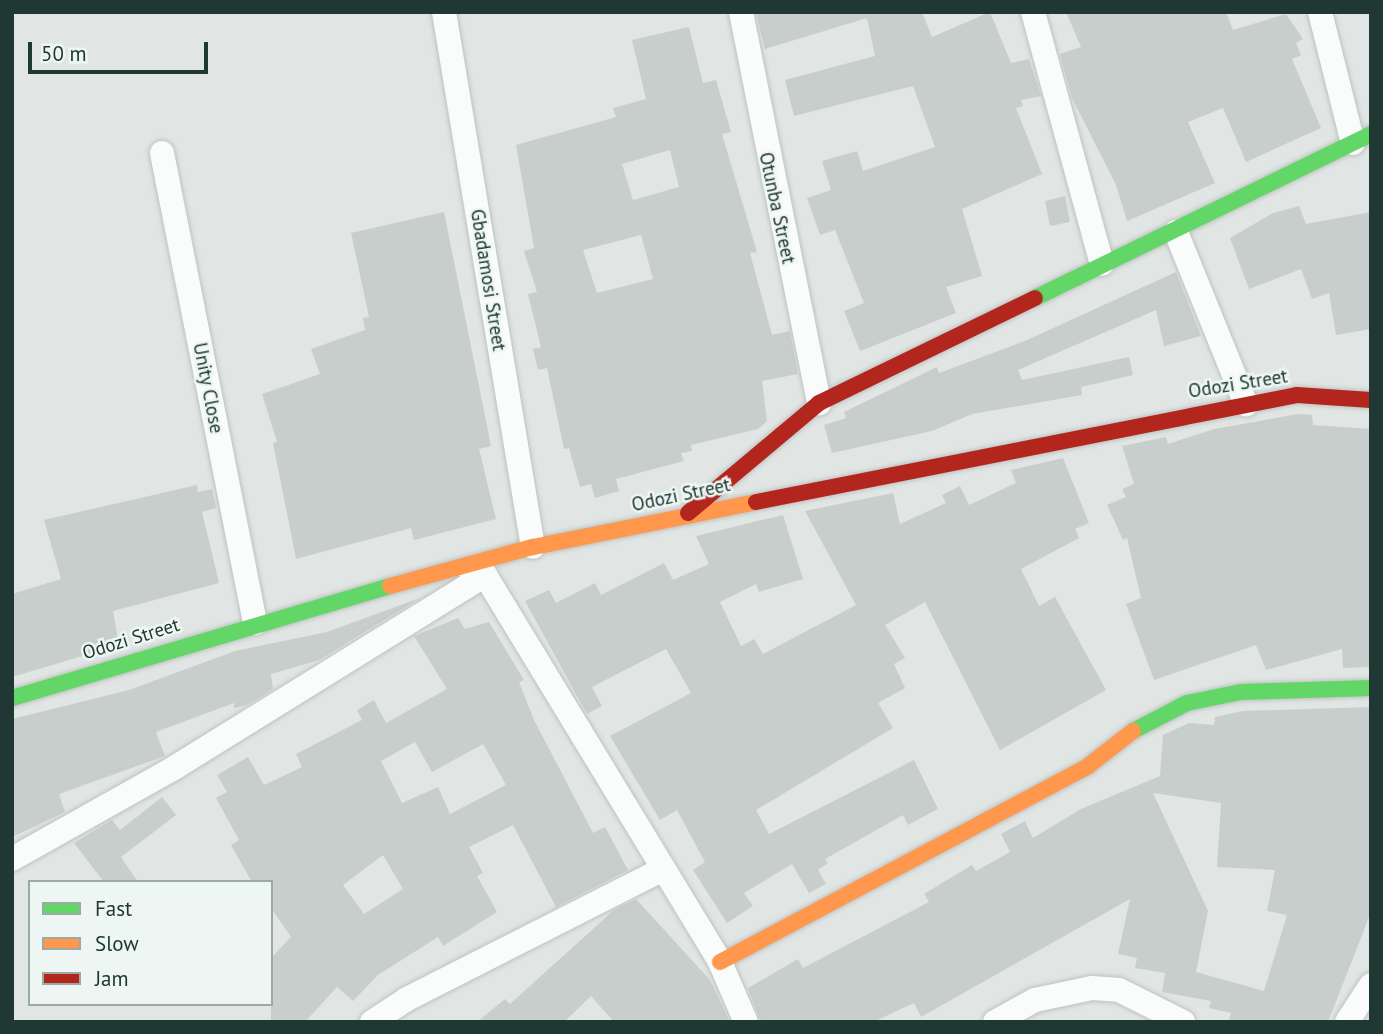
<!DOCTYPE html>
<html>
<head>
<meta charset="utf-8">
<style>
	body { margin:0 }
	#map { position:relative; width:1383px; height:1034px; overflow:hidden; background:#e1e6e4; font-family:"PT Sans",sans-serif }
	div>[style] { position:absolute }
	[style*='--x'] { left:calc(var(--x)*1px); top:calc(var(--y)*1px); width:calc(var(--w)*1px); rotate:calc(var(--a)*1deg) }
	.building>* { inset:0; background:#c8cecc }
	.roads { filter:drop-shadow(0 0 2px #bec3c1) drop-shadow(0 0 2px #bec3c1) }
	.street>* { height:24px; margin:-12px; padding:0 12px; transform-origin:12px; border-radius:12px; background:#fafbfb }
	.fast>* { height:16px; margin:-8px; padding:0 8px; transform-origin:8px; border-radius:8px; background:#63d668 }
	.slow>* { height:16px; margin:-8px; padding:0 8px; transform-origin:8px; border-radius:8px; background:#ff974d }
	.jam>* { height:16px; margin:-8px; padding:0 8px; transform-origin:8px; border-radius:8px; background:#b3261e }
	span { translate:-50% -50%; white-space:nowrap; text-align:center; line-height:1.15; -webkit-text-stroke:5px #eef6f3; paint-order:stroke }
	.street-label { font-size:19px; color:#203833 }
	.frame { position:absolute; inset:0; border:14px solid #203833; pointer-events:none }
	.legend { position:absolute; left:28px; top:880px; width:245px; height:126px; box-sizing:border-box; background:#eef6f3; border:2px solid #9caaa6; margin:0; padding:9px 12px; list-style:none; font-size:21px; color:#203833 }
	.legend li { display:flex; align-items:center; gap:14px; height:35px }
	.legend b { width:35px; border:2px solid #9caaa6 }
	.scale { position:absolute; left:28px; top:42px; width:180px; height:32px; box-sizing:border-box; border:4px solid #203833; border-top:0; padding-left:9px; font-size:21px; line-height:24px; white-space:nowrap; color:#203833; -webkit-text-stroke:5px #eef6f3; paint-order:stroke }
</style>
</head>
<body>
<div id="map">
	<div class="building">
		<i style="clip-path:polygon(756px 12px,922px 12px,932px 37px,990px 12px,1011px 63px,1029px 59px,1041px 96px,1021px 100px,1023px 106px,1016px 108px,1042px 174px,962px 209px,982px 276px,946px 287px,956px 313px,860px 351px,844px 311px,864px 303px,835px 230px,820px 235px,807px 198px,831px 190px,822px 161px,857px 151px,863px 171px,935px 147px,913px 86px,794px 116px,785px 80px,875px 56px,867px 18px,765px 49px)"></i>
		<i style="clip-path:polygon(1066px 12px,1226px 12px,1233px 30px,1286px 14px,1303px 39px,1296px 43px,1301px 55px,1292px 59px,1321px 128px,1246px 162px,1223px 108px,1188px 122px,1215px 183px,1127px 221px,1116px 185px,1072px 98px,1060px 54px,1081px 47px)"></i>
		<i style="clip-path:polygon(evenodd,689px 27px,703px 83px,716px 80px,731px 132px,722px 134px,757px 252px,750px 253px,772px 335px,790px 331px,798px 374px,762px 381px,767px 421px,758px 429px,691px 445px,692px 451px,681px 453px,684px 461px,616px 479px,619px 491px,595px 498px,591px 484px,580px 487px,569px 448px,564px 449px,547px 368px,538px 370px,533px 349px,541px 347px,528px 294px,537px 292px,524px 251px,534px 248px,516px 145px,616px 117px,613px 108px,646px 99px,632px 40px,689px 27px,670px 150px,679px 187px,633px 200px,622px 164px,670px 150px,689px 27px,641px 235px,653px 279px,597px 293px,583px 250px,641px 235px)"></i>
		<i style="clip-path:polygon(1065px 196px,1070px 222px,1050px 226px,1045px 201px)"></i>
		<i style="clip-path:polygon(1299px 206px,1306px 224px,1371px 212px,1371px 329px,1336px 335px,1329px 293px,1312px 299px,1301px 269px,1249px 289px,1230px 238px,1273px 213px)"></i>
		<i style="clip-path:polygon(444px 212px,491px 446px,479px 449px,496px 519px,414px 540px,411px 528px,296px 559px,273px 443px,277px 442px,262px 394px,320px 374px,311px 349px,365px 330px,363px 318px,369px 317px,351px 233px)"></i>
		<i style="clip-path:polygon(1176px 272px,1201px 336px,1164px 346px,1156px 310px,1018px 370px,1022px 380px,1129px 357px,1133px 375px,1081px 387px,1082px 395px,972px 414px,932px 431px,832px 453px,824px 425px,846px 418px,844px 412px,937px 367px,939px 373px,1025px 341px)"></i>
		<i style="clip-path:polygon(1298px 414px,1312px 415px,1313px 425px,1371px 429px,1369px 667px,1343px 668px,1342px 649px,1266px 670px,1256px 645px,1154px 680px,1126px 604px,1141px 598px,1127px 538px,1123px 540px,1107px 505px,1126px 497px,1122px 489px,1134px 484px,1122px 446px,1166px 437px,1168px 444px,1214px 429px)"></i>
		<i style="clip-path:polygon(1063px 458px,1089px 523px,1075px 529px,1079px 538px,1021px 569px,1039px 606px,1055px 597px,1106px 690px,1000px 750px,925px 602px,885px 625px,905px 658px,894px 664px,905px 688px,878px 703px,893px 728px,756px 810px,769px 834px,914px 760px,938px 809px,908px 825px,903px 815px,825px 859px,828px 863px,818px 870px,826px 884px,809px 893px,792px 864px,744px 893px,753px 906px,727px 923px,693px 870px,705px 862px,677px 810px,660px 820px,610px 736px,691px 693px,666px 649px,592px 687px,602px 706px,587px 714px,525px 601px,549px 590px,556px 603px,595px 583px,601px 595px,664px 563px,673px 580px,709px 564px,696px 536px,783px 515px,803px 579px,759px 592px,756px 584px,720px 602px,741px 646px,754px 639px,763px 654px,856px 605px,805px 511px,893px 493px,900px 524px,946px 503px,942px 495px,960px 486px,969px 505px,1016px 483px,1011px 470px)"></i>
		<i style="clip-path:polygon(197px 485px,198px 492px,212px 489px,216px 508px,202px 512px,219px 583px,113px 611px,119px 645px,12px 677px,12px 594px,61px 579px,44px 520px)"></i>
		<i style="clip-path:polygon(420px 598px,319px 660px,271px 674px,273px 689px,247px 705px,234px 708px,234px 703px,156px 732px,165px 756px,59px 794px,65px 812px,12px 837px,12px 719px,129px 690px,235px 651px,327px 632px)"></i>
		<i style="clip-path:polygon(evenodd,458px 618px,465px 629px,489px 622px,524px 680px,519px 682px,534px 720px,593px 833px,605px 827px,628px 870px,556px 907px,513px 825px,469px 847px,483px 873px,477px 876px,497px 912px,443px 946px,438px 937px,378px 975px,353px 1001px,337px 987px,305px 1022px,271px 1022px,271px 958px,291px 937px,271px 908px,271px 882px,252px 882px,231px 845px,239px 840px,216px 798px,227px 792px,217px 775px,248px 757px,264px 785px,302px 767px,296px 754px,362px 720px,357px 710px,374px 700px,386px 723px,447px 689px,414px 636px,458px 618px,415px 742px,432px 772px,483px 744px,506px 785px,450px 814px,438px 787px,402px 803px,381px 761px,415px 742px,458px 618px,383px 855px,403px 889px,364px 914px,343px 885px,383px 855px)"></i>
		<i style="clip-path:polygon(evenodd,1371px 707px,1371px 912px,1328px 1022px,1228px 1022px,1231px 1013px,1209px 1008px,1211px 1001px,1162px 992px,1165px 973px,1135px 968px,1137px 958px,1118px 954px,1130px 899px,921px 1017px,914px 1003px,873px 1022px,761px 1022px,748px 988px,798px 959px,803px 968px,929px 902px,924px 894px,972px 865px,976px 871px,1010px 852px,1001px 834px,1025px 821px,1033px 838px,1081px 809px,1160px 776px,1163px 735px,1189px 723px,1214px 725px,1215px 717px,1243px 711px,1371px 707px,1153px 793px,1221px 803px,1217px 867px,1275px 870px,1267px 911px,1287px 915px,1264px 991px,1196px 972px,1208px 911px,1153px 793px)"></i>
		<i style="clip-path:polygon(162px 797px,176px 815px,121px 857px,138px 882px,104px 882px,74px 843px,112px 820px,120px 830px)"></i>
		<i style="clip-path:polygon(636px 899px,710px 980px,730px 1022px,614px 1022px,591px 996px,564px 1022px,477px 1022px,505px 999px,510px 1004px,614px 910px)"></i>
	</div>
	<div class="roads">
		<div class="street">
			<i style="--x:444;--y:12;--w:542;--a:80.56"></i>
			<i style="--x:741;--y:12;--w:399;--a:78.7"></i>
			<i style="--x:1033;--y:12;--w:261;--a:74.7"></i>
			<i style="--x:1320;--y:12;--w:135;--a:75.9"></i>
			<i style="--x:162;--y:153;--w:479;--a:78.8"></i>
			<i style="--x:1176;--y:232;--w:186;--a:67.9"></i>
			<i style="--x:470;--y:570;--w:16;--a:18"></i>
			<i style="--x:485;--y:575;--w:453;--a:58.7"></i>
			<i style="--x:720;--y:962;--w:65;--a:66.6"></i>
			<i style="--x:12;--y:859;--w:186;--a:-29.3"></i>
			<i style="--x:174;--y:768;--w:366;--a:-31.8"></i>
			<i style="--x:372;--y:1022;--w:42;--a:-33.3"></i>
			<i style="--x:407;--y:999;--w:287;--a:-26.9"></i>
			<i style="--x:995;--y:1022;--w:46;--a:-28.8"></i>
			<i style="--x:1035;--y:1000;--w:58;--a:-11.9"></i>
			<i style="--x:1092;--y:988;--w:27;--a:4"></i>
			<i style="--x:1119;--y:990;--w:72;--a:26.6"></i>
			<i style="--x:1347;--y:1022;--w:44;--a:-57"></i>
		</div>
		<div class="fast">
			<i style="--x:1035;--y:298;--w:374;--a:-26"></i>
			<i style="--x:12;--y:698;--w:394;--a:-16.5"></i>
			<i style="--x:1133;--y:731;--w:61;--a:-27.4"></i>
			<i style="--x:1187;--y:703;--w:55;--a:-11.5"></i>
			<i style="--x:1241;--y:692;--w:130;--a:-1.8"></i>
		</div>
		<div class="slow">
			<i style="--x:390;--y:586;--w:148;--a:-15.3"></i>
			<i style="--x:533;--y:547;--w:227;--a:-11.4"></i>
			<i style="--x:720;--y:962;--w:417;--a:-28"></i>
			<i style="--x:1088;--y:766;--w:57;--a:-37.9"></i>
		</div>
		<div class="jam">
			<i style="--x:756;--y:502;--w:551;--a:-11.19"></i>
			<i style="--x:1297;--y:395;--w:74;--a:3.9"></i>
			<i style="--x:688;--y:513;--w:171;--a:-40"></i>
			<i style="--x:819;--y:403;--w:240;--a:-25.9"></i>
		</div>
	</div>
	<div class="street-label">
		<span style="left:777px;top:208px;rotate:78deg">Otunba Street</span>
		<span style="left:488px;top:280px;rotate:81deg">Gbadamosi Street</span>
		<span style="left:1238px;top:384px;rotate:-9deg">Odozi Street</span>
		<span style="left:208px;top:388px;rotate:79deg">Unity Close</span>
		<span style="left:681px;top:495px;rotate:-12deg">Odozi Street</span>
		<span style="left:131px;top:639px;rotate:-17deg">Odozi Street</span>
	</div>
	<div class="frame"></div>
	<ul class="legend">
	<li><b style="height:9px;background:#63d668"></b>Fast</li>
	<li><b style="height:9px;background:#ff974d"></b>Slow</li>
	<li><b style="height:9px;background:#b3261e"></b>Jam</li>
	</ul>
	<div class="scale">50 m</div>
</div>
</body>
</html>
